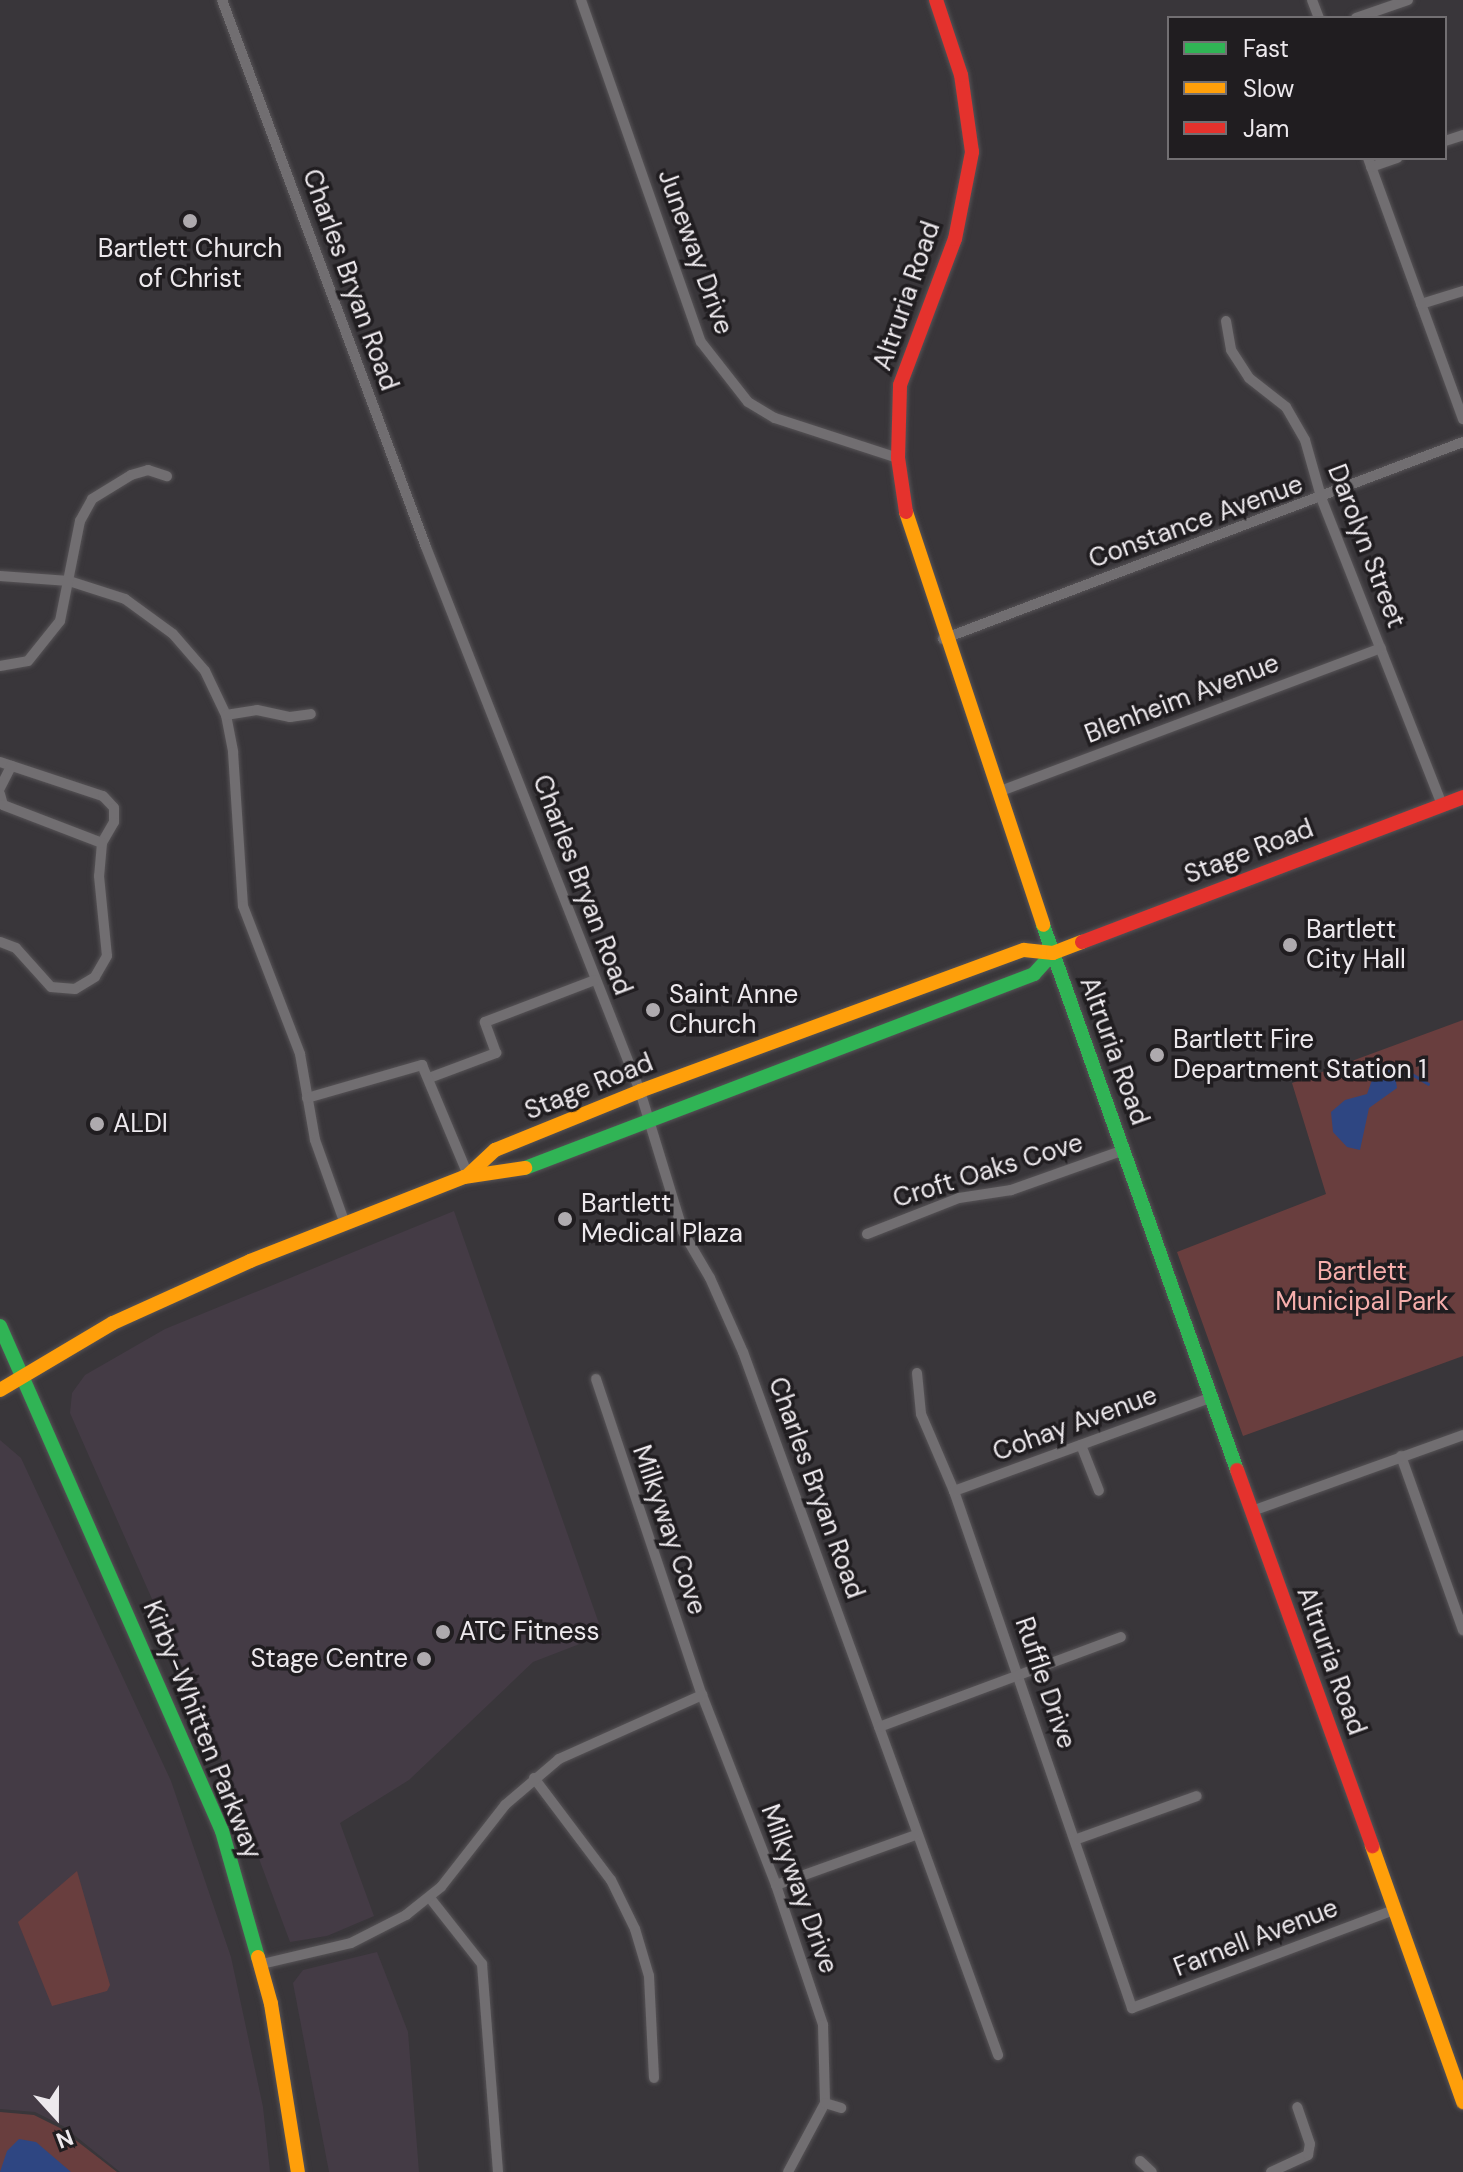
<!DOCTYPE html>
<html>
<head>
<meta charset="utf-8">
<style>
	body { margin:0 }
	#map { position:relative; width:1463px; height:2172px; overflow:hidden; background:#39363a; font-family:"DM Sans",sans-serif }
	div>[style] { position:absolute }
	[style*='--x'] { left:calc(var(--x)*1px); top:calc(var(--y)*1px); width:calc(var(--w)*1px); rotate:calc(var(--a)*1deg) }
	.built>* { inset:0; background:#443b45 }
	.green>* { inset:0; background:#693e3e }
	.water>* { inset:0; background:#2e4682 }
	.stream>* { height:3px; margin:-1.5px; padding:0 1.5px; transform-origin:1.5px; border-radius:1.5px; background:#2e4682 }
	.roads { filter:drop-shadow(0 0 2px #565356) drop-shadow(0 0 2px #565356) }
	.street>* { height:10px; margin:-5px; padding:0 5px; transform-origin:5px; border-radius:5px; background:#716e71 }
	.fast>* { height:14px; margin:-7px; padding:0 7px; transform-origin:7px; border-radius:7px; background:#30b455 }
	.slow>* { height:14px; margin:-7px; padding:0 7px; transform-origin:7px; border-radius:7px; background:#ff9f0a }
	.jam>* { height:14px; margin:-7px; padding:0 7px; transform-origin:7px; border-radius:7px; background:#e5322d }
	.dots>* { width:22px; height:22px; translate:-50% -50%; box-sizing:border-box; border:4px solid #201d20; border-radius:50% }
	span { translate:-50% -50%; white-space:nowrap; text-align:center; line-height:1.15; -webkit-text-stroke:7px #201d20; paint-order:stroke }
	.poi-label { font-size:26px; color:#ede9ed }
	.left { translate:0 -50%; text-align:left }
	.right { translate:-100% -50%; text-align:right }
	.street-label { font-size:26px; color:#ede9ed }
	.park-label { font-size:26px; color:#f6aeac }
	.legend { position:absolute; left:1167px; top:16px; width:280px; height:144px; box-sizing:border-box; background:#201d20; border:2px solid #726f72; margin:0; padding:10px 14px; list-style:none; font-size:24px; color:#ede9ed }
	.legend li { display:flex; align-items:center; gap:16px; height:40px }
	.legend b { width:40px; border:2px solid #726f72 }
	.north { position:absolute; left:16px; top:2076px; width:80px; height:80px; -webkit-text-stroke:6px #201d20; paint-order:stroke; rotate:159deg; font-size:22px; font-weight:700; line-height:32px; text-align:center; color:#ede9ed }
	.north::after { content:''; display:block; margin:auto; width:28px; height:36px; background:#ede9ed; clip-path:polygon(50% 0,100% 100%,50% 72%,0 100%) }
</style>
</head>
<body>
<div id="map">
	<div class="built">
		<i style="clip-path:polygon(454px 1211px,603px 1635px,533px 1662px,409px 1780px,340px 1823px,374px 1916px,327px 1936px,290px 1942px,219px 1751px,70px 1413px,72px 1393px,85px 1375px,165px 1329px)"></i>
		<i style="clip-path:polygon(0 1440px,21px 1458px,171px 1781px,231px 1957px,263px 2107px,270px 2172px,120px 2172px,63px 2126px,35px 2112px,0 2109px)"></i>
		<i style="clip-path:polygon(377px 1952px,408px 2032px,419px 2172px,329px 2172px,293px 1983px,303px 1970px)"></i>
	</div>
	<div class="green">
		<i style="clip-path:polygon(1463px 1020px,1463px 1356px,1243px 1436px,1177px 1252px,1326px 1194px,1292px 1083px)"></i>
		<i style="clip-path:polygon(77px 1871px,110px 1985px,107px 1991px,52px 2006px,18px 1922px)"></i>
		<i style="clip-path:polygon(0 2112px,34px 2115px,60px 2128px,117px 2172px,0 2172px)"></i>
	</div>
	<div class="water">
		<i style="clip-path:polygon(1386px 1065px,1394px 1069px,1397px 1088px,1369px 1108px,1360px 1150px,1347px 1147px,1333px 1132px,1331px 1112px,1345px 1100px,1367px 1094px,1375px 1072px)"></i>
		<i style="clip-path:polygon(19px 2139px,36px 2142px,71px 2172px,0 2172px,7px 2151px)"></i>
	</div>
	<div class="stream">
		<i style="--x:1397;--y:1076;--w:13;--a:-13"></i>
		<i style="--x:1410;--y:1073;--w:21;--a:31"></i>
	</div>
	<div class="roads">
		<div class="street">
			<i style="--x:222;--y:0;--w:584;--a:69.55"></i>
			<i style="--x:426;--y:547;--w:585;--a:68.53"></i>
			<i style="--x:640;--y:1091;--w:147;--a:73"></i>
			<i style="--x:683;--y:1232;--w:53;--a:59.6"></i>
			<i style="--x:710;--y:1278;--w:81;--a:66"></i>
			<i style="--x:743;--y:1352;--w:748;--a:70.06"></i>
			<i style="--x:581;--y:0;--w:362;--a:70.7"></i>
			<i style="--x:701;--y:342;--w:76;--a:51.9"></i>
			<i style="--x:748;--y:402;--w:31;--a:31"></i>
			<i style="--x:775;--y:418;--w:129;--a:18"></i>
			<i style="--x:1312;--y:0;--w:19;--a:69"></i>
			<i style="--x:1356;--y:18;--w:55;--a:-19.1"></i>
			<i style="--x:1445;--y:141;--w:19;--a:-18"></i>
			<i style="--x:1368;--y:158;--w:278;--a:70"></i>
			<i style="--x:1371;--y:167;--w:28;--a:-19"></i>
			<i style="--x:1421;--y:304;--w:44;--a:-17.2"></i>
			<i style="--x:1226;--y:321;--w:29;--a:80"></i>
			<i style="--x:1231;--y:350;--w:33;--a:57"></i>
			<i style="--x:1249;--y:378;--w:47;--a:38.1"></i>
			<i style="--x:1286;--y:407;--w:38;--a:60"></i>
			<i style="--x:1305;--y:440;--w:62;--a:74.2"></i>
			<i style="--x:1322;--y:500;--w:328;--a:68.5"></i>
			<i style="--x:0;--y:576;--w:69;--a:4.1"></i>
			<i style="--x:69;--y:581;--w:59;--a:17.8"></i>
			<i style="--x:125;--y:599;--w:59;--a:36.1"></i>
			<i style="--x:173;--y:634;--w:49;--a:49.1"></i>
			<i style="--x:205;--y:671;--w:49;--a:64.5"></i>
			<i style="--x:226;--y:715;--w:38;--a:79"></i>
			<i style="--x:233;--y:752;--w:154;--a:86.3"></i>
			<i style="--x:243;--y:906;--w:159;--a:68.9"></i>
			<i style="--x:300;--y:1054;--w:87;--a:80.1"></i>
			<i style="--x:315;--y:1140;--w:89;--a:70.3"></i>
			<i style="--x:943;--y:639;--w:556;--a:-20.75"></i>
			<i style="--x:0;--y:666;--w:28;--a:-10"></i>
			<i style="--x:28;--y:661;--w:51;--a:-51.3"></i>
			<i style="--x:60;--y:621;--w:102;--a:-78.7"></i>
			<i style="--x:80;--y:521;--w:25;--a:-61"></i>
			<i style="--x:92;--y:499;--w:46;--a:-31.6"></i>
			<i style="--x:131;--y:475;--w:18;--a:-16"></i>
			<i style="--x:148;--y:470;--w:20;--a:18"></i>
			<i style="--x:226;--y:715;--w:31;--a:-9"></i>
			<i style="--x:257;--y:710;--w:34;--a:12"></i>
			<i style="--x:290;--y:717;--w:21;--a:-8"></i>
			<i style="--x:0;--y:762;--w:108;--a:18.3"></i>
			<i style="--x:103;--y:796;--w:16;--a:47"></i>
			<i style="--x:114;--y:808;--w:14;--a:90"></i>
			<i style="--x:114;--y:822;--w:24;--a:120"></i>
			<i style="--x:102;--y:843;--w:33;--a:95"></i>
			<i style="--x:99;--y:876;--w:80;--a:84.3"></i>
			<i style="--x:107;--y:956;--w:24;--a:120"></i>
			<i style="--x:95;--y:977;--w:23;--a:149"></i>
			<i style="--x:75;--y:989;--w:24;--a:-175"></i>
			<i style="--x:51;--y:987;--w:52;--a:-131.9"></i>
			<i style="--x:16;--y:948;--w:17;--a:-159"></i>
			<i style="--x:0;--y:788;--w:25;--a:-63"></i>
			<i style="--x:998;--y:792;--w:409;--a:-20.6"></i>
			<i style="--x:0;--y:794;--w:11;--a:75"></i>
			<i style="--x:3;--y:805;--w:106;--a:21"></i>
			<i style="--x:429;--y:1078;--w:72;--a:-20.5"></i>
			<i style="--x:496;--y:1053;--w:33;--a:-110"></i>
			<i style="--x:485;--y:1022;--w:118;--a:-20.9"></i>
			<i style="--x:307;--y:1098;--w:120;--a:-16"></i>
			<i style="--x:422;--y:1065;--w:119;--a:67.3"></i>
			<i style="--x:867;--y:1234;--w:99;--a:-21.4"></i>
			<i style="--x:959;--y:1198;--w:53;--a:-8.7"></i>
			<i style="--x:1011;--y:1190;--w:120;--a:-19.5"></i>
			<i style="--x:917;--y:1373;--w:41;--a:84.4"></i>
			<i style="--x:921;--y:1414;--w:84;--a:66.8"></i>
			<i style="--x:954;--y:1491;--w:547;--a:71"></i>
			<i style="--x:1132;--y:2008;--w:280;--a:-20.5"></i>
			<i style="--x:596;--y:1379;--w:333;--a:71.5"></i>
			<i style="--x:702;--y:1695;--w:204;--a:68.7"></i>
			<i style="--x:776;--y:1885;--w:148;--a:71.4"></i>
			<i style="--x:823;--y:2025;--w:78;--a:88.5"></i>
			<i style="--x:825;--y:2103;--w:78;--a:118.2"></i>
			<i style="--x:1081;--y:1445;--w:49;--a:68.6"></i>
			<i style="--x:1401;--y:1456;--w:185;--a:70.4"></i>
			<i style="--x:954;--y:1491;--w:275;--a:-20"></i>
			<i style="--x:1252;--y:1511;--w:224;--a:-19.8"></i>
			<i style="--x:879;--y:1727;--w:258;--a:-20.4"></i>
			<i style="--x:534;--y:1778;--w:128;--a:53"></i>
			<i style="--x:611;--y:1880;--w:55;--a:63.9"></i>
			<i style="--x:635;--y:1929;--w:49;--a:73.4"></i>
			<i style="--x:649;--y:1976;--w:102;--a:87.2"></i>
			<i style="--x:1077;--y:1839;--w:127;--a:-19.7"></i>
			<i style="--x:776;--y:1885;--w:149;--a:-19.7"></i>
			<i style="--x:430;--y:1898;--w:84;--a:51.8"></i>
			<i style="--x:482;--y:1964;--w:209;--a:85.6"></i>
			<i style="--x:262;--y:1964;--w:91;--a:-13.3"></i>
			<i style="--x:351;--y:1943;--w:62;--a:-27"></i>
			<i style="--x:406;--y:1915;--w:45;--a:-38.7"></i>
			<i style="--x:441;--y:1887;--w:104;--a:-52"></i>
			<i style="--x:505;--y:1805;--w:71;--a:-40.4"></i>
			<i style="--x:559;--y:1759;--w:157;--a:-24.1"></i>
			<i style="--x:825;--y:2103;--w:17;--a:17"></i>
			<i style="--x:1140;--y:2161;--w:16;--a:43"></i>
			<i style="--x:1271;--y:2172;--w:41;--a:-24.7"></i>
			<i style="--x:1308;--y:2155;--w:11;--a:-80"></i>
			<i style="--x:1310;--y:2144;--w:39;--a:-109"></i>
		</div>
		<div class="fast">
			<i style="--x:1043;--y:925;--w:578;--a:70.41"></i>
			<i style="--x:525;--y:1168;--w:545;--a:-20.86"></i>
			<i style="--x:1034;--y:974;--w:28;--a:-48"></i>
			<i style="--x:0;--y:1326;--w:552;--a:66.27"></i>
			<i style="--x:222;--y:1831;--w:131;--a:74.1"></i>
		</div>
		<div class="slow">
			<i style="--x:906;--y:512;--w:435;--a:71.6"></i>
			<i style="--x:468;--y:1175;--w:37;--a:-43"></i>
			<i style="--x:495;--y:1150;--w:157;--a:-22.1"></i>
			<i style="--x:640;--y:1091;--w:409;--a:-20.2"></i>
			<i style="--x:1024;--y:950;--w:29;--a:6"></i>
			<i style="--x:1053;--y:953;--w:31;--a:-21"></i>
			<i style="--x:0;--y:1390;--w:131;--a:-30.7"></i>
			<i style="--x:113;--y:1323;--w:150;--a:-24.3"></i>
			<i style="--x:250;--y:1261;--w:230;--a:-21.4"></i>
			<i style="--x:464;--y:1177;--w:62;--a:-8.4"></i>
			<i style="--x:1372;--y:1846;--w:272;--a:70.4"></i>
			<i style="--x:258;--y:1957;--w:49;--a:74.5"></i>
			<i style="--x:271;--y:2004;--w:170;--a:80.9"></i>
		</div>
		<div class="jam">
			<i style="--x:906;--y:512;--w:55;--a:-98.4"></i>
			<i style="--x:898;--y:458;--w:73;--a:-88.4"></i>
			<i style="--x:900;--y:385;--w:156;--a:-69.4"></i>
			<i style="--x:955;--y:239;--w:89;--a:-78.9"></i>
			<i style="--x:972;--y:152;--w:78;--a:-98.1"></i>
			<i style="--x:961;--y:75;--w:79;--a:-108.4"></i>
			<i style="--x:1082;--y:942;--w:408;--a:-20.8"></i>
			<i style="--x:1237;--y:1470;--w:400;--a:70.2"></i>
		</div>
	</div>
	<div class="dots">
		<i style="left:190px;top:221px;background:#aeaaae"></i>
		<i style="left:1290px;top:945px;background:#aeaaae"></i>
		<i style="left:653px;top:1010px;background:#aeaaae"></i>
		<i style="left:1157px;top:1055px;background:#aeaaae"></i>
		<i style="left:97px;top:1124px;background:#aeaaae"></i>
		<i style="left:565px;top:1219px;background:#aeaaae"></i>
		<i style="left:443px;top:1632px;background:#aeaaae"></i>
		<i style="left:424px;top:1659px;background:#aeaaae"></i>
	</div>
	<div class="poi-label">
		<span style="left:190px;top:264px">Bartlett Church<br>of Christ</span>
		<span class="left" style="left:1306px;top:945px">Bartlett<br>City Hall</span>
		<span class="left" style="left:669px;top:1010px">Saint Anne<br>Church</span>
		<span class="left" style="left:1173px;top:1055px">Bartlett Fire<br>Department Station 1</span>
		<span class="left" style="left:113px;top:1124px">ALDI</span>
		<span class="left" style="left:581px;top:1219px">Bartlett<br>Medical Plaza</span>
		<span class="left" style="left:459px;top:1632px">ATC Fitness</span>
		<span class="right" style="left:408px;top:1659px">Stage Centre</span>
	</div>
	<div class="street-label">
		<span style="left:695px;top:252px;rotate:70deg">Juneway Drive</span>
		<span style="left:350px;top:280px;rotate:70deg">Charles Bryan Road</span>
		<span style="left:907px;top:296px;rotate:-71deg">Altruria Road</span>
		<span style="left:1196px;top:522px;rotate:-20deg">Constance Avenue</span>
		<span style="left:1366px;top:546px;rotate:69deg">Darolyn Street</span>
		<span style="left:1182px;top:699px;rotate:-21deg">Blenheim Avenue</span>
		<span style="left:1249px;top:852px;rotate:-21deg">Stage Road</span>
		<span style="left:582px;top:885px;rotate:69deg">Charles Bryan Road</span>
		<span style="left:1114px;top:1051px;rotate:70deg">Altruria Road</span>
		<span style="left:589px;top:1087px;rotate:-22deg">Stage Road</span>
		<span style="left:988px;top:1171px;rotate:-17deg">Croft Oaks Cove</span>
		<span style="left:1075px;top:1424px;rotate:-20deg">Cohay Avenue</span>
		<span style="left:816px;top:1488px;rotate:70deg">Charles Bryan Road</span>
		<span style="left:669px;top:1530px;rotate:71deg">Milkyway Cove</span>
		<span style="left:1331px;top:1661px;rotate:70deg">Altruria Road</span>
		<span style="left:1045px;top:1683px;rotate:71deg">Ruffle Drive</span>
		<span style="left:202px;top:1730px;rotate:68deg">Kirby-Whitten Parkway</span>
		<span style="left:799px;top:1889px;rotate:70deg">Milkyway Drive</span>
		<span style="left:1256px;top:1938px;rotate:-21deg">Farnell Avenue</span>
	</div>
	<div class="park-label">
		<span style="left:1362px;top:1287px">Bartlett<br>Municipal Park</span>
	</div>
	<ul class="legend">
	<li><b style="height:10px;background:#30b455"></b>Fast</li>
	<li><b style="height:10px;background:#ff9f0a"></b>Slow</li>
	<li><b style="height:10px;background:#e5322d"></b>Jam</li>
	</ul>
	<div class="north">N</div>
</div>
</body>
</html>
